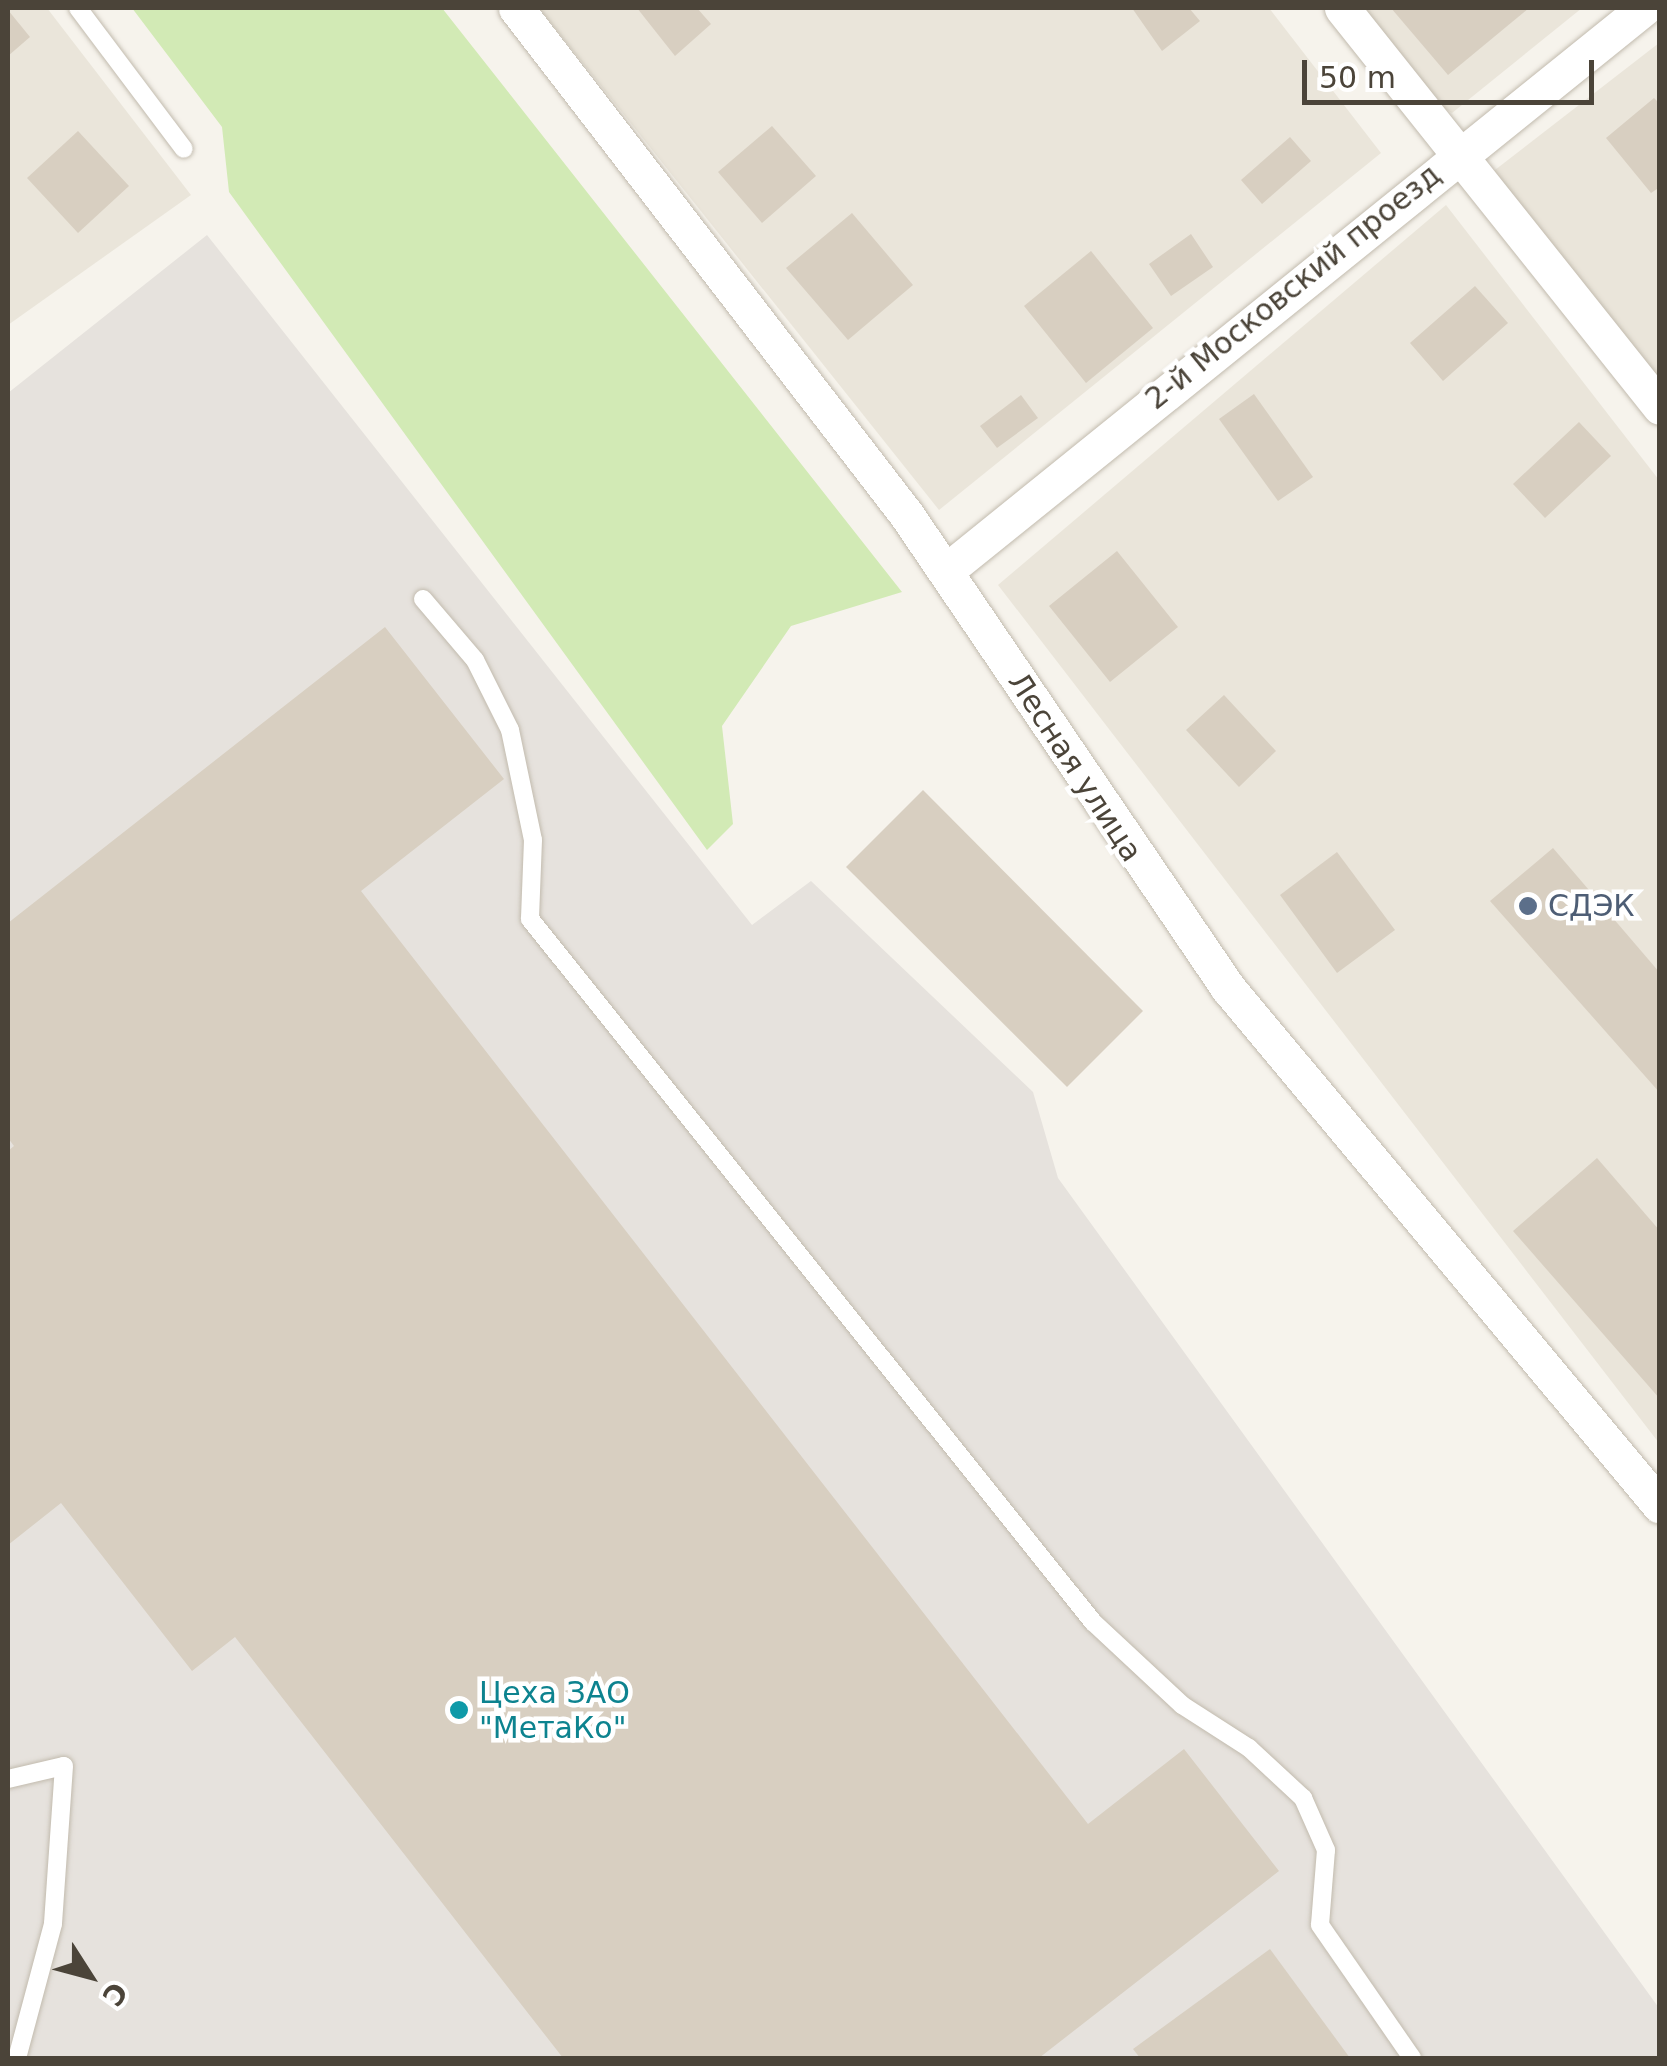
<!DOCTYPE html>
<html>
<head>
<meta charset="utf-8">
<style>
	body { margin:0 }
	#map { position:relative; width:1667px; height:2066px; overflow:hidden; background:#f6f3ec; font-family:"DejaVu Sans",sans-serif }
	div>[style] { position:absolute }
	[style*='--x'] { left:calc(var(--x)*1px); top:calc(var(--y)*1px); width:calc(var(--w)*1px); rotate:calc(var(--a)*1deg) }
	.residential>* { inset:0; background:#eae5da }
	.industrial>* { inset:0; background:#e6e2dd }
	.green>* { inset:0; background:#d2eab5 }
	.building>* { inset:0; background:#d8cfc1 }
	.roads { filter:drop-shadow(0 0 2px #c2bbae) drop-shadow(0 0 2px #c2bbae) }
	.lane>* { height:18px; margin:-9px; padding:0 9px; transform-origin:9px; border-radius:9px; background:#fff }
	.street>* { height:35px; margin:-17.5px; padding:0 17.5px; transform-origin:17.5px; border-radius:17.5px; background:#fff }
	.dots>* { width:28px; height:28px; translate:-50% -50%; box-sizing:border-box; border:5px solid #fff; border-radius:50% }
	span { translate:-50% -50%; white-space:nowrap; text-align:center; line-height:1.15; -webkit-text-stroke:9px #fff; paint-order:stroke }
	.street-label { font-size:30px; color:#4b4439 }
	.service-label { font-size:30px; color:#4e5e75 }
	.left { translate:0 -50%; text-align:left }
	.culture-label { font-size:30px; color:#0d838f }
	.frame { position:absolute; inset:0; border:10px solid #4b4439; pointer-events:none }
	.north { position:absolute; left:40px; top:1926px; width:100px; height:100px; -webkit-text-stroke:8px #fff; paint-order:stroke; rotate:126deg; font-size:28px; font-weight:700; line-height:40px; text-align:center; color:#4b4439 }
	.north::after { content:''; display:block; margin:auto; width:35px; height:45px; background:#4b4439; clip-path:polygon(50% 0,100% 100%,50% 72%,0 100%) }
	.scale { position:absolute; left:1302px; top:60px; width:292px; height:45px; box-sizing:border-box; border:5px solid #4b4439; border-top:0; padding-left:12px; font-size:30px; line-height:35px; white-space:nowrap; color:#4b4439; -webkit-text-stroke:8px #fff; paint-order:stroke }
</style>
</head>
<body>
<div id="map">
	<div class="residential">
		<i style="clip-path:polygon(8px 8px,47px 8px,191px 195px,8px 325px)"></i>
		<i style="clip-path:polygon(539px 8px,1269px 8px,1381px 153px,939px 510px)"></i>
		<i style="clip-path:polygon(1353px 8px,1582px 8px,1452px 113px,1421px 96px)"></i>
		<i style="clip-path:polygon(1659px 43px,1659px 415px,1473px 187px)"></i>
		<i style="clip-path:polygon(1446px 205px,1659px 480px,1659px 1443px,998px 585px)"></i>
	</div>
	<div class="industrial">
		<i style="clip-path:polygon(207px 235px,752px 925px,811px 881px,1033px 1092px,1058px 1178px,1659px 2008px,1659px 2058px,8px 2058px,8px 393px)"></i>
	</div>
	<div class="green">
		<i style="clip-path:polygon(132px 8px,442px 8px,902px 592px,791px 626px,722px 726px,733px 824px,707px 850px,229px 192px,222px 127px)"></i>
	</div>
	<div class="building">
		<i style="clip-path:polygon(637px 8px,697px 8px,711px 24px,675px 56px)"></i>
		<i style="clip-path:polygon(1132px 8px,1189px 8px,1200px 21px,1162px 51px)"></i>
		<i style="clip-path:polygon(1391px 8px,1529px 8px,1448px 75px)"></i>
		<i style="clip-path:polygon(8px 10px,30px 37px,8px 56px)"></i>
		<i style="clip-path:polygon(1654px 98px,1660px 104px,1660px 187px,1651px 193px,1606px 138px)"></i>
		<i style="clip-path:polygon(772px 126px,816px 176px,762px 223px,718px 172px)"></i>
		<i style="clip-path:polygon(78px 131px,129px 186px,78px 233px,27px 178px)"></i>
		<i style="clip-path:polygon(1290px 137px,1311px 161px,1262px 204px,1241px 180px)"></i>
		<i style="clip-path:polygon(852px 213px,913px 285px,848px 340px,786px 268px)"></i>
		<i style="clip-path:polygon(1191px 234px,1213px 267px,1171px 296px,1149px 264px)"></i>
		<i style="clip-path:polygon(1091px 251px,1153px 328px,1086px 383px,1024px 306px)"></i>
		<i style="clip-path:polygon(1475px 286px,1508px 323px,1443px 381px,1410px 343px)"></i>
		<i style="clip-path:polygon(1254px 394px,1313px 477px,1278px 501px,1219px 419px)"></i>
		<i style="clip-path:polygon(1021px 395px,1038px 418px,997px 448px,980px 426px)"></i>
		<i style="clip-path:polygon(1579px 422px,1611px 456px,1545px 518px,1513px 484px)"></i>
		<i style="clip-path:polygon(1117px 551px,1178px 627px,1110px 682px,1049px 606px)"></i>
		<i style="clip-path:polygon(385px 627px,504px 779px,361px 891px,1088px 1824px,1184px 1749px,1279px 1871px,1039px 2058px,563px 2058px,235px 1637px,192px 1671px,61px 1503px,8px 1545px,8px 1151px,14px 1146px,8px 1138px,8px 923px)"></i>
		<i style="clip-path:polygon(1224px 695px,1276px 751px,1239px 787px,1186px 730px)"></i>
		<i style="clip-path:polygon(923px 790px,1143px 1011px,1067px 1087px,846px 867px)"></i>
		<i style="clip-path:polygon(1553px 848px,1660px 973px,1660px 1093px,1490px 901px)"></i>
		<i style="clip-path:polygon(1337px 852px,1395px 930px,1337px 973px,1280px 895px)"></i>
		<i style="clip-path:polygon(1597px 1158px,1660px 1231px,1660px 1399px,1513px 1231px)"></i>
		<i style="clip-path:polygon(1270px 1949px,1350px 2058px,1140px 2058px,1133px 2049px)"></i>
	</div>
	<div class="roads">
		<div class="lane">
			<i style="--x:78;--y:8;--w:176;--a:53.1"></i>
			<i style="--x:423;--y:599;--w:80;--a:49.6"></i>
			<i style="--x:475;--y:660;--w:78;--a:63.4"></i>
			<i style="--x:510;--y:730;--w:112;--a:78.2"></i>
			<i style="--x:533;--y:840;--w:79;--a:92.2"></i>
			<i style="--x:530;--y:919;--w:901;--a:51.31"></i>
			<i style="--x:1093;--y:1622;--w:122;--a:43"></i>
			<i style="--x:1182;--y:1705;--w:80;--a:32.7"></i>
			<i style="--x:1249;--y:1748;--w:74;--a:42.8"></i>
			<i style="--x:1303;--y:1798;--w:57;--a:66.1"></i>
			<i style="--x:1326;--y:1850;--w:75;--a:94.6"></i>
			<i style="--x:1320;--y:1925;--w:162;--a:55.3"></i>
			<i style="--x:8;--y:1779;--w:57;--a:-13.1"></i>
			<i style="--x:64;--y:1766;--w:158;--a:94"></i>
			<i style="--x:53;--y:1924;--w:139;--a:105"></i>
		</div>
		<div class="street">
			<i style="--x:516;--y:8;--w:639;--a:52.38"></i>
			<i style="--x:906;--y:514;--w:573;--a:55.81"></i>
			<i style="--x:1228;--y:988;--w:674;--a:50.17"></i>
			<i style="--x:1342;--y:8;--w:510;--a:51.45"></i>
			<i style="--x:946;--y:571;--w:897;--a:-38.89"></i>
		</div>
	</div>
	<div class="dots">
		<i style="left:1528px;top:906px;background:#5c6f8a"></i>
		<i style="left:459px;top:1710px;background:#0f9aa8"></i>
	</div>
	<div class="street-label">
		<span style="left:1293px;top:287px;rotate:-39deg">2-й Московский проезд</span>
		<span style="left:1075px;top:767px;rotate:57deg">Лесная улица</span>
	</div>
	<div class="service-label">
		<span class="left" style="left:1548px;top:906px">СДЭК</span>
	</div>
	<div class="culture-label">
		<span class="left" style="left:479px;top:1710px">Цеха ЗАО<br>"МетаКо"</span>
	</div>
	<div class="frame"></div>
	<div class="north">С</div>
	<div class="scale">50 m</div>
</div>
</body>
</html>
